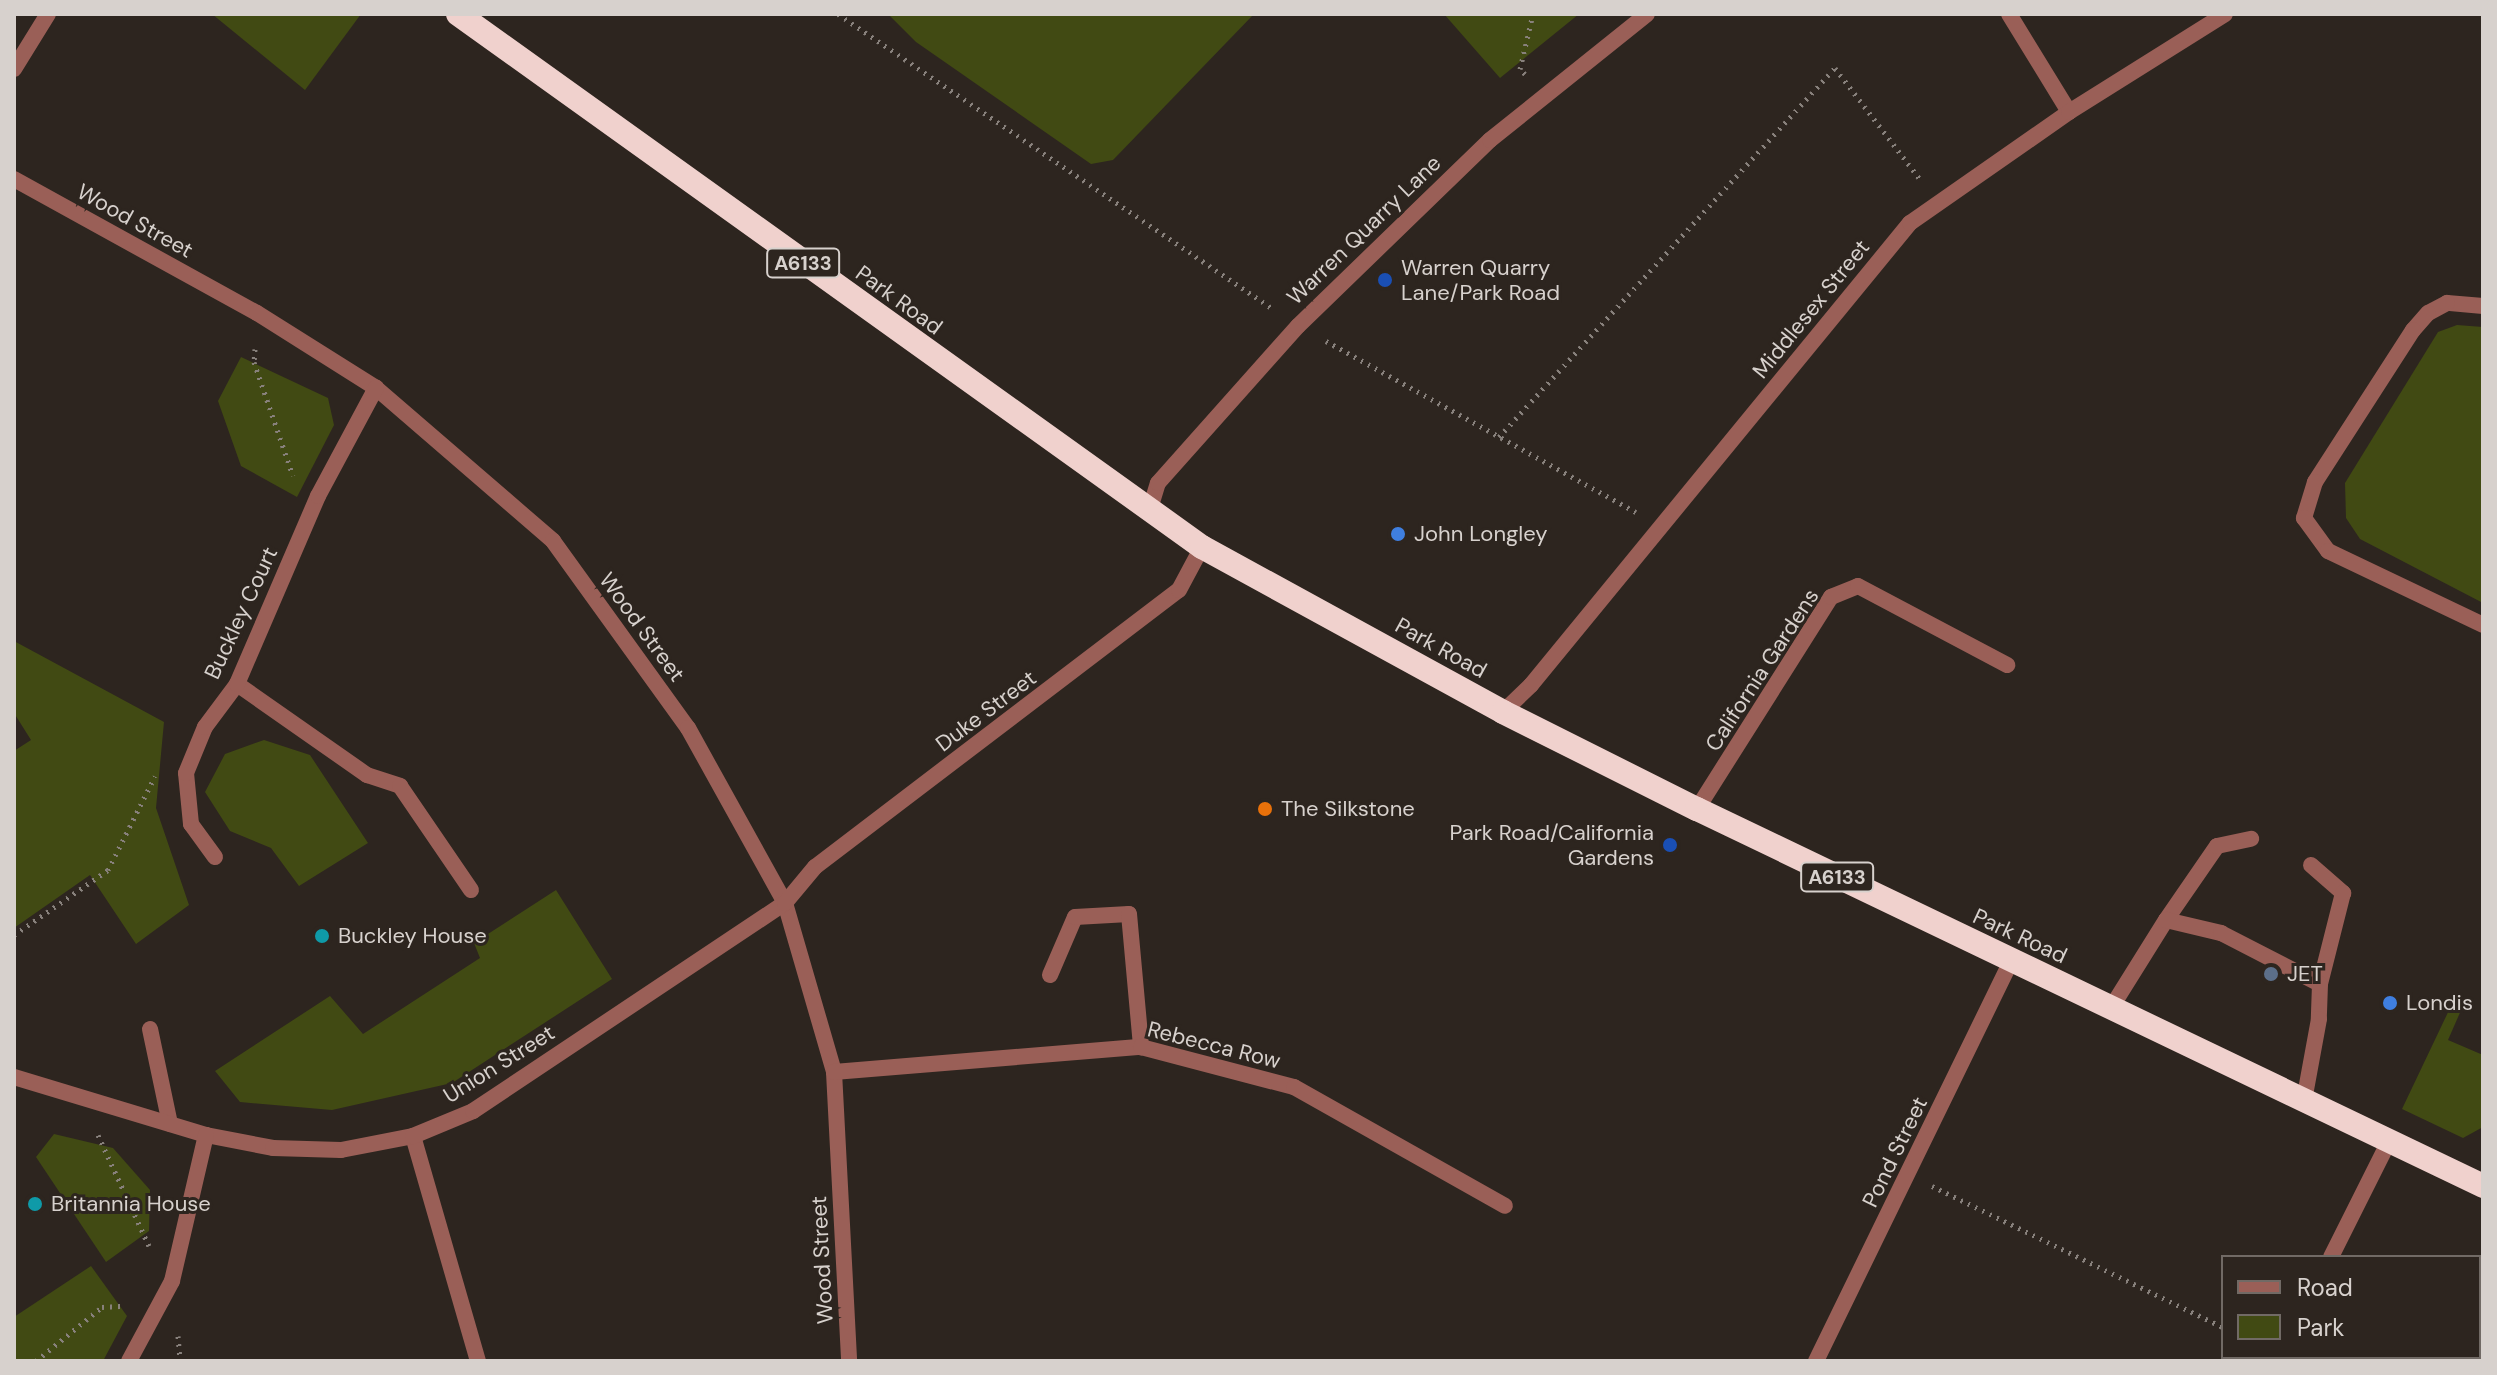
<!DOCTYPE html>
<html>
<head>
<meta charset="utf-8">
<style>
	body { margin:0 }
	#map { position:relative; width:2497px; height:1375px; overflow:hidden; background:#2d251f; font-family:"DM Sans",sans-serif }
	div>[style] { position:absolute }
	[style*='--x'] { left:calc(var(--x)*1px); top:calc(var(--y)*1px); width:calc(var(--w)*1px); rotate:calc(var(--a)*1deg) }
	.green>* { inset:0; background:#414a13 }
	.path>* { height:5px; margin-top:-2.5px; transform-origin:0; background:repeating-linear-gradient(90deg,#88817c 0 2px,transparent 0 8px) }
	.lane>* { height:16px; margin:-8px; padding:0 8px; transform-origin:8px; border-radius:8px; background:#9a5f57 }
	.street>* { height:16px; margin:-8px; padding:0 8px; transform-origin:8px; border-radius:8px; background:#9a5f57 }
	.highway>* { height:24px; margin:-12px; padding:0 12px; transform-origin:12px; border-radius:12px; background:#f0d1cd }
	.dots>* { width:22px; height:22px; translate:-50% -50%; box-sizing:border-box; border:4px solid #2d251f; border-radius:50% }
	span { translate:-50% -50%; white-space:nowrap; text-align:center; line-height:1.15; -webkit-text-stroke:6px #2d251f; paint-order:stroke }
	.shield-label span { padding:2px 6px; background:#2d251f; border:2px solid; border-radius:6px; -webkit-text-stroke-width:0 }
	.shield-label { font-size:20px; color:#d7d1cd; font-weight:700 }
	.street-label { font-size:22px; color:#d7d1cd }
	.poi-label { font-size:22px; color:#d7d1cd }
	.left { translate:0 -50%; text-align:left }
	.right { translate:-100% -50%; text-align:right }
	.frame { position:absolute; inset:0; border:16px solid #d7d1cd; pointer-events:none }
	.legend { position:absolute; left:2221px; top:1255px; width:260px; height:104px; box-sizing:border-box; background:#2d251f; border:2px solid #716a65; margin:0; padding:10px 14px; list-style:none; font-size:24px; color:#d7d1cd }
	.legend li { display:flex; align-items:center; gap:16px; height:40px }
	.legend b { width:40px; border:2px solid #716a65 }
</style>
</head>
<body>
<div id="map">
	<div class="green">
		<i style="clip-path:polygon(212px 14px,361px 14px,305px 90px)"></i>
		<i style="clip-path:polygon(888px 14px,1254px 14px,1113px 160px,1091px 164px,916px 42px)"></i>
		<i style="clip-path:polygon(1444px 14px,1579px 14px,1500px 78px)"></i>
		<i style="clip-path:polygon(2457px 325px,2483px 327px,2483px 603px,2360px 539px,2346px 518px,2345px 483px,2438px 332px)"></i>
		<i style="clip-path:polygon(241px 357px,328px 398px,334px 425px,297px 497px,241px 466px,218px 401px)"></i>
		<i style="clip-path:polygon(14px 641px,164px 722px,156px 808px,189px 905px,136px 944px,90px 875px,14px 928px,14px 751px,31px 740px,14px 713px)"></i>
		<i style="clip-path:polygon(264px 740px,310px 755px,368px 843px,299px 886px,271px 848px,230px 831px,205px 792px,225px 754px)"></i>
		<i style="clip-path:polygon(556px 890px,612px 979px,452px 1083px,332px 1110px,240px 1102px,215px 1071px,330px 996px,363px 1034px,480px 958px,474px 943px)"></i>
		<i style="clip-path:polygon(2451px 1006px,2462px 1008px,2448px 1040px,2483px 1055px,2483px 1127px,2463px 1138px,2402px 1109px)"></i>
		<i style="clip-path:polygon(54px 1134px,113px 1148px,150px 1190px,149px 1231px,106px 1262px,36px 1157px)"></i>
		<i style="clip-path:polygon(91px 1266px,127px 1316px,103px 1361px,14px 1361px,14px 1317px)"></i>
	</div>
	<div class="path">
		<i style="--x:838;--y:14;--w:526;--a:34.14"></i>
		<i style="--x:1525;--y:74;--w:7;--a:-135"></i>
		<i style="--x:1520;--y:69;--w:57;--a:-76.7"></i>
		<i style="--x:1326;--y:341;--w:354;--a:28.9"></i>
		<i style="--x:255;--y:349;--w:13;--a:94"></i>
		<i style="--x:254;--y:362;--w:120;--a:71.1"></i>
		<i style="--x:1499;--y:437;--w:499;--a:-47.7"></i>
		<i style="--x:1835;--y:68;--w:140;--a:52.6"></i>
		<i style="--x:14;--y:935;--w:114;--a:-34.7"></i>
		<i style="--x:108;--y:870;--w:105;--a:-63.4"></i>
		<i style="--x:98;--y:1135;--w:122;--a:65.3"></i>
		<i style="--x:1932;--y:1186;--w:323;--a:25.9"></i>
		<i style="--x:178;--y:1336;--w:25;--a:85"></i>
		<i style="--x:36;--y:1361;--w:85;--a:-39.3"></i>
		<i style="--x:102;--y:1307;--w:22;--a:-3"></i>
	</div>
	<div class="lane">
		<i style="--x:237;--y:684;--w:159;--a:35"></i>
		<i style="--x:367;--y:775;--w:35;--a:18"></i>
		<i style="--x:400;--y:786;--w:126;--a:55.7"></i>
		<i style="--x:1697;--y:809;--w:251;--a:-57.7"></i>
		<i style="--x:1831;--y:597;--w:29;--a:-22"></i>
		<i style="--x:1858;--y:586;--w:169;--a:27.9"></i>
		<i style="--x:2311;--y:865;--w:43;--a:41.2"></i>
		<i style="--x:2343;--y:893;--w:94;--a:104.2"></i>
		<i style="--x:2166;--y:920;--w:90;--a:-55.4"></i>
		<i style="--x:2217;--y:846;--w:35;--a:-12"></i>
		<i style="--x:2111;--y:1008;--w:104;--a:-58"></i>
		<i style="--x:2166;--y:920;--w:57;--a:13.3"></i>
		<i style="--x:2221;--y:933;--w:111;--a:27.3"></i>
		<i style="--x:2320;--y:984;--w:35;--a:92"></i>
		<i style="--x:2319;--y:1019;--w:83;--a:100.4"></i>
		<i style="--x:150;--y:1029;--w:97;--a:78.1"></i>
		<i style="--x:413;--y:1136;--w:234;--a:73.9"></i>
	</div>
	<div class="street">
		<i style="--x:2009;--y:14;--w:115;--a:58.5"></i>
		<i style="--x:14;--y:69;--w:65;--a:-58.3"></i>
		<i style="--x:14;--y:179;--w:277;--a:28.9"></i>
		<i style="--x:257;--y:313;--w:141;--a:32.2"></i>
		<i style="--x:376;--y:388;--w:234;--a:40.8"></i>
		<i style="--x:553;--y:541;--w:231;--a:54.2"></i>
		<i style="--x:688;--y:728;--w:200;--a:61"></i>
		<i style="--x:785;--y:903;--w:176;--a:73.8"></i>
		<i style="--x:834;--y:1072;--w:289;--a:87"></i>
		<i style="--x:2483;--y:306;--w:36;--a:-175"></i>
		<i style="--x:2447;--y:303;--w:21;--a:152"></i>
		<i style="--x:2428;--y:313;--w:23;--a:131"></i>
		<i style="--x:2413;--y:330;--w:181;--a:122.8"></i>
		<i style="--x:2315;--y:482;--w:38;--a:107"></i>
		<i style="--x:2304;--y:518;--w:41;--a:54"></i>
		<i style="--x:2328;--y:551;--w:172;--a:25.5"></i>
		<i style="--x:1149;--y:512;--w:30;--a:-73"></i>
		<i style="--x:1158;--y:483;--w:210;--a:-48.3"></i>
		<i style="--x:1298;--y:326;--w:267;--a:-44.1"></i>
		<i style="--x:1490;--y:140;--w:201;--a:-38.7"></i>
		<i style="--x:1503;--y:712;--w:39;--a:-44"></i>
		<i style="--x:1531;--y:685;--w:598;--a:-50.64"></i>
		<i style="--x:1910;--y:223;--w:194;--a:-34.9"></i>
		<i style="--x:2069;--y:112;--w:184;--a:-32.1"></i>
		<i style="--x:215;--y:857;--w:41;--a:-126"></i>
		<i style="--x:191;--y:824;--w:51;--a:-95.6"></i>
		<i style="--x:186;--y:773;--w:50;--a:-67.6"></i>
		<i style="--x:205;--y:727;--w:54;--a:-53.3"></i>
		<i style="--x:237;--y:684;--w:205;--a:-66.7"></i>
		<i style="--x:318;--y:496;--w:123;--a:-61.8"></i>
		<i style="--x:1050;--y:975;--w:63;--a:-66.7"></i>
		<i style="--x:1075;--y:917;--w:54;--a:-3.2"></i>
		<i style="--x:1129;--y:914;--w:134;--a:84.8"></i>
		<i style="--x:834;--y:1072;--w:308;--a:-4.7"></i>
		<i style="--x:1141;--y:1047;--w:158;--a:14.7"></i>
		<i style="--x:1294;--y:1087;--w:242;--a:29.4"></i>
		<i style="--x:14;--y:1077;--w:201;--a:16.8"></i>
		<i style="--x:206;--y:1135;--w:68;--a:11"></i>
		<i style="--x:273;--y:1148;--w:68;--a:1.7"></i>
		<i style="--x:341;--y:1150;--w:73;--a:-11"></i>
		<i style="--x:413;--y:1136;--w:65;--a:-22.6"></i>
		<i style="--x:473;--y:1111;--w:375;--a:-33.7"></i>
		<i style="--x:785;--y:903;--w:47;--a:-50.2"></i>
		<i style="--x:815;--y:867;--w:457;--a:-37.3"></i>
		<i style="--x:1179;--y:590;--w:49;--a:-61.9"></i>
		<i style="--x:2331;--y:1257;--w:130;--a:-63.4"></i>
		<i style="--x:129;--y:1361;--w:91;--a:-61.7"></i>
		<i style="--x:172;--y:1281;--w:150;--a:-76.9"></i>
		<i style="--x:1816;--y:1361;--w:445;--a:-64"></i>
		<i style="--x:2280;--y:1361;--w:4;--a:-63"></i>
	</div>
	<div class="highway">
		<i style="--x:458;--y:14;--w:915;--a:35.62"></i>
		<i style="--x:1202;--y:547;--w:343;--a:28.7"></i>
		<i style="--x:1503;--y:712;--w:217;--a:26.6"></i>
		<i style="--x:1697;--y:809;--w:872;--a:25.62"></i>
	</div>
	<div class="dots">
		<i style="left:1385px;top:280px;background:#1a4fb4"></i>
		<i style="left:1398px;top:534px;background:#3f7fe0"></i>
		<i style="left:1265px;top:809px;background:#e8710a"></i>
		<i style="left:1670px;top:845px;background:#1a4fb4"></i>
		<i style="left:322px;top:936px;background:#0f9aa8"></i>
		<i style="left:2271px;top:974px;background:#5c6f8a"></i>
		<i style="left:2390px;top:1003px;background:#3f7fe0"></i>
		<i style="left:35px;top:1204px;background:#0f9aa8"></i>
	</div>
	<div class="shield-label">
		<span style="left:803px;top:263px">A6133</span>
		<span style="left:1837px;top:877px">A6133</span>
	</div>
	<div class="street-label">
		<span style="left:135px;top:221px;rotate:29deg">Wood Street</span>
		<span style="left:1364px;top:230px;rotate:-44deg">Warren Quarry Lane</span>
		<span style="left:899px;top:300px;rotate:36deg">Park Road</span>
		<span style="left:1811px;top:309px;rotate:-51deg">Middlesex Street</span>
		<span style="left:241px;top:613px;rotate:-65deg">Buckley Court</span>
		<span style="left:642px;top:627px;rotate:54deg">Wood Street</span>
		<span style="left:1441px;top:648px;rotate:29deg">Park Road</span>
		<span style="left:1762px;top:670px;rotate:-57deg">California Gardens</span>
		<span style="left:986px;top:711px;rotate:-37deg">Duke Street</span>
		<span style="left:2020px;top:936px;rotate:25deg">Park Road</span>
		<span style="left:1214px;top:1045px;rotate:14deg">Rebecca Row</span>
		<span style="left:499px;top:1064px;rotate:-32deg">Union Street</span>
		<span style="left:1895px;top:1152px;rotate:-64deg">Pond Street</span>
		<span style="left:822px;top:1260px;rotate:-93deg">Wood Street</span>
	</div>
	<div class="poi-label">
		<span class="left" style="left:1401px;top:280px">Warren Quarry<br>Lane/Park Road</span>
		<span class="left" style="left:1414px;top:534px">John Longley</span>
		<span class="left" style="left:1281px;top:809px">The Silkstone</span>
		<span class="right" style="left:1654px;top:845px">Park Road/California<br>Gardens</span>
		<span class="left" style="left:338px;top:936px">Buckley House</span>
		<span class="left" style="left:2287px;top:974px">JET</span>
		<span class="left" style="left:2406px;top:1003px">Londis</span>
		<span class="left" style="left:51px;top:1204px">Britannia House</span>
	</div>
	<div class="frame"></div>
	<ul class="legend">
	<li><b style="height:10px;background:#9a5f57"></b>Road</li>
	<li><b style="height:22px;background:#414a13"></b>Park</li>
	</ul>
</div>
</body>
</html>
